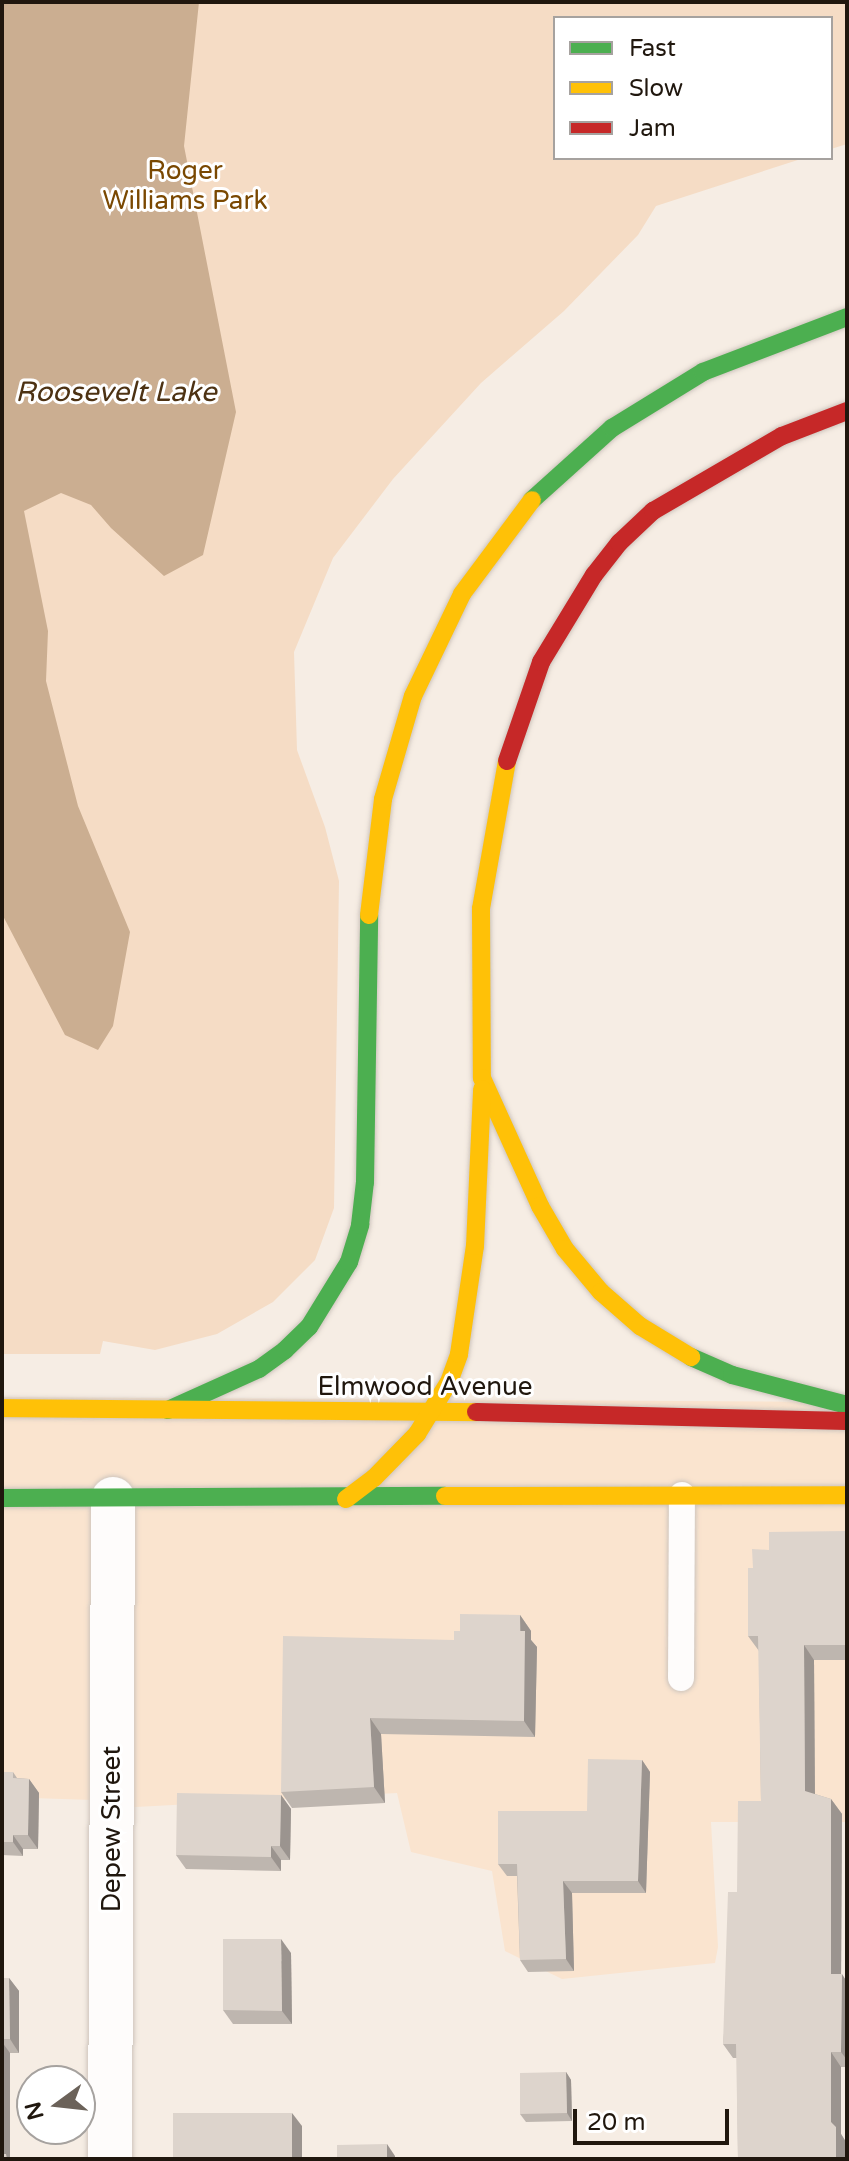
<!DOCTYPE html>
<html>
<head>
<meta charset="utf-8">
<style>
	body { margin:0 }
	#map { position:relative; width:849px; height:2161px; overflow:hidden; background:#f6ede4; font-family:"Varela Round",sans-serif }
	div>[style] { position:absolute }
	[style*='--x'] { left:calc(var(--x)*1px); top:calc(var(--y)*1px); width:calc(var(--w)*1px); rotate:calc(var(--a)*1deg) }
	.built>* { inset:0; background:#fae4cf }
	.green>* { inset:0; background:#f5dcc5 }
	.water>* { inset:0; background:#cbae91 }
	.roads { filter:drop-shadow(0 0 2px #cec5bd) drop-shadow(0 0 2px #cec5bd) }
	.lane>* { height:26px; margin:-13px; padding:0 13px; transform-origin:13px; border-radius:13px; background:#fefcfb }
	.street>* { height:44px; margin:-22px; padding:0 22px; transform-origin:22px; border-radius:22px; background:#fefcfb }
	.fast>* { height:18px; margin:-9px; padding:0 9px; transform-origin:9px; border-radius:9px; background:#4caf50 }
	.slow>* { height:18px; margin:-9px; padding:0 9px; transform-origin:9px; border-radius:9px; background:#ffc107 }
	.jam>* { height:18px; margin:-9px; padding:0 9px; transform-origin:9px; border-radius:9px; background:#c62828 }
	.wall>* { inset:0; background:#beb6af }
	.shaded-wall>* { inset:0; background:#9b948f }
	.building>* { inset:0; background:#ddd4cc }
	span { translate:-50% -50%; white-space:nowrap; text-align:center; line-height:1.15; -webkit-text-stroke:6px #fff; paint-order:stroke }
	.park-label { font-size:26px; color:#7a4801 }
	.street-label { font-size:26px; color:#20170e }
	.water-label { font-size:28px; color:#4d3213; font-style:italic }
	.frame { position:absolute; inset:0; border:4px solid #20170e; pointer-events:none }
	.legend { position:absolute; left:553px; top:16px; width:280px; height:144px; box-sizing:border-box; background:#fff; border:2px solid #a6a29f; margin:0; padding:10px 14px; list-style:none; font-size:24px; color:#20170e }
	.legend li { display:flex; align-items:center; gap:16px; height:40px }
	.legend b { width:40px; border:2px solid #a6a29f }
	.north { position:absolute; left:16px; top:2065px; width:80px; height:80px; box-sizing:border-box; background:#fff; border:2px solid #a6a29f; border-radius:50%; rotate:255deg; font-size:22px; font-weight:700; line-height:32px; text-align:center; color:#20170e }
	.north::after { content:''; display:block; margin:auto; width:28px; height:36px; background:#6b6259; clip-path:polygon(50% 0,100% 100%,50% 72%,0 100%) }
	.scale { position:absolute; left:573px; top:2109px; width:156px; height:36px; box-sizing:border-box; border:4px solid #20170e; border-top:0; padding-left:10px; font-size:24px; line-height:28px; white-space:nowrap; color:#20170e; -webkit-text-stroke:6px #fff; paint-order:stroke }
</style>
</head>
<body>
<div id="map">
	<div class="built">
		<i style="clip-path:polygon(2px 1397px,847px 1402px,847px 1822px,711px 1822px,718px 1947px,715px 1963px,562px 1979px,505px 1951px,492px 1871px,411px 1852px,397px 1793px,136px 1807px,92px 1800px,2px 1797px)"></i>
	</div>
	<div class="green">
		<i style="clip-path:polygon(2px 2px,847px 2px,847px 144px,831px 149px,831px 18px,555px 18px,555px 158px,804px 158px,656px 206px,638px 235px,564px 311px,481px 383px,393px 479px,333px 558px,294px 652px,297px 750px,325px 827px,339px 881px,334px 1208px,315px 1260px,273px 1302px,217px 1334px,155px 1350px,103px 1341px,100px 1354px,2px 1354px)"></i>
	</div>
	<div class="water">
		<i style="clip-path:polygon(2px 2px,199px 2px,184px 146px,236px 412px,203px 555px,164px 576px,111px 528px,91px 505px,61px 493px,24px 511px,48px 631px,46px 681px,78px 806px,130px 932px,113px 1026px,98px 1050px,65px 1035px,2px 914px)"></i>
	</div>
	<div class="roads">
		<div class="lane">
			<i style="--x:681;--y:1678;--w:183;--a:-89.7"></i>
		</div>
		<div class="street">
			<i style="--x:110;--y:2159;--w:660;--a:-89.74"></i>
		</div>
		<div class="fast">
			<i style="--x:532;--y:500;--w:108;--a:-42"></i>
			<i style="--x:612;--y:428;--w:107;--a:-31.6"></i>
			<i style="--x:703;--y:372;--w:154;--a:-20.9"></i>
			<i style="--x:691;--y:1357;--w:45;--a:23.7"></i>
			<i style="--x:732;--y:1375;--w:119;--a:14.6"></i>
			<i style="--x:168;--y:1410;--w:100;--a:-24.3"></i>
			<i style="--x:259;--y:1369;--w:32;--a:-36"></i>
			<i style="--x:285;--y:1350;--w:33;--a:-44"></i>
			<i style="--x:309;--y:1327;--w:76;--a:-58.4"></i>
			<i style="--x:349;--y:1262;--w:39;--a:-73"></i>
			<i style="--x:360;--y:1225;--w:43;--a:-83.4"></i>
			<i style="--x:365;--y:1182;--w:267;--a:-89.1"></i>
			<i style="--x:2;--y:1498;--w:443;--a:-0.3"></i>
		</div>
		<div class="slow">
			<i style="--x:507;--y:761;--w:150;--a:100"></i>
			<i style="--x:481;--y:909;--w:169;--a:89.7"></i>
			<i style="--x:482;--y:1078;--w:141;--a:65.6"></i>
			<i style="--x:540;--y:1206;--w:50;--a:59.8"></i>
			<i style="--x:565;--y:1249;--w:56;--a:50.1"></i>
			<i style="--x:601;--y:1292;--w:52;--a:41.1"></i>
			<i style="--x:640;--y:1326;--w:60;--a:31.3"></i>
			<i style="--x:369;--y:915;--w:117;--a:-83.1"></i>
			<i style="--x:383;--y:799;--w:107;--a:-73.8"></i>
			<i style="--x:413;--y:696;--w:113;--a:-64.3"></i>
			<i style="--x:462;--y:594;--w:117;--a:-53.3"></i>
			<i style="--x:2;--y:1408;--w:474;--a:0.5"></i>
			<i style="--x:445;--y:1496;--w:402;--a:-0.1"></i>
			<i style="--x:346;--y:1499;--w:35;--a:-37"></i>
			<i style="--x:374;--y:1478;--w:62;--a:-45.7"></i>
			<i style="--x:417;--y:1434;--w:61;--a:-58.4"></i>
			<i style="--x:449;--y:1382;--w:30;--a:-70"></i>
			<i style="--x:459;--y:1354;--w:109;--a:-81.6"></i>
			<i style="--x:475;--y:1246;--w:157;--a:-87.4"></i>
		</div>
		<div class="jam">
			<i style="--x:507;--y:761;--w:105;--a:-71"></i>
			<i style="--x:541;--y:662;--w:102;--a:-58.7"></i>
			<i style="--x:594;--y:575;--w:41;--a:-52"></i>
			<i style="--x:619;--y:543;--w:47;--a:-43.3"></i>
			<i style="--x:653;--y:511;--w:149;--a:-30.2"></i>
			<i style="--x:782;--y:436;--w:70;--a:-21"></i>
			<i style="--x:476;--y:1412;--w:371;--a:1.4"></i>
		</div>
	</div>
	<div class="wall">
		<i style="clip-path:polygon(847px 1531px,847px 1660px,814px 1660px,815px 1794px,831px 1799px,842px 1814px,841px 1974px,847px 1982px,847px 2067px,841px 2067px,841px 2134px,846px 2142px,846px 2159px,738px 2159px,737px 2058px,733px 2058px,723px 2044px,737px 1892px,761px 1801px,759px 1651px,748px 1636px,753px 1568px,769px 1550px)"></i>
		<i style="clip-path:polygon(520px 1615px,531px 1631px,531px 1640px,537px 1647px,535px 1737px,381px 1734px,385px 1803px,292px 1808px,281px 1792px,454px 1640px,460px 1631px)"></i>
		<i style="clip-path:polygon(642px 1760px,650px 1772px,646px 1893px,572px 1893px,574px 1971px,528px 1972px,520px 1960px,517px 1876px,507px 1876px,498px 1864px,587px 1811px)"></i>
		<i style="clip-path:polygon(2px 1772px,13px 1772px,17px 1778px,29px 1779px,39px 1793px,38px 1849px,23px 1849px,23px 1856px,2px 1855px)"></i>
		<i style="clip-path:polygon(281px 1795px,291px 1809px,290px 1860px,281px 1860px,281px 1871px,186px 1869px,176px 1855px)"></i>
		<i style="clip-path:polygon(291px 1953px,292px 2024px,233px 2024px,223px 2010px)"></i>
		<i style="clip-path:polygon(2px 1978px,9px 1978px,19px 1991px,19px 2053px,10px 2053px,10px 2159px,2px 2159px)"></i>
		<i style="clip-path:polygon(566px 2072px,571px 2080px,572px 2121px,526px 2122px,520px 2114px)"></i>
	</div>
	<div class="shaded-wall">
		<i style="clip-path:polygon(520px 1615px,531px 1631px,531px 1640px,537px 1647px,535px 1737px,524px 1721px)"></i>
		<i style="clip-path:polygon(804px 1645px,814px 1660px,815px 1805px,805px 1791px)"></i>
		<i style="clip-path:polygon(370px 1718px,381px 1734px,385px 1803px,374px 1787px)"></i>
		<i style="clip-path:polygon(642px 1760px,650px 1772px,646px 1893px,638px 1881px)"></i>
		<i style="clip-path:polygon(29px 1779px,39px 1793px,38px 1849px,28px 1835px)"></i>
		<i style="clip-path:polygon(281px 1795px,291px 1809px,290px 1860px,280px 1846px)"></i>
		<i style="clip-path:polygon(831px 1799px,842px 1814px,841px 1988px,831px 1974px)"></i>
		<i style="clip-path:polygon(13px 1835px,23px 1849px,23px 1856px,13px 1842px)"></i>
		<i style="clip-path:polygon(271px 1846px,281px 1860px,281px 1871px,271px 1857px)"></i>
		<i style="clip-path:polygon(563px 1881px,572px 1893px,574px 1971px,566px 1959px)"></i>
		<i style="clip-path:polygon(281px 1939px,291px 1953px,292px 2024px,282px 2011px)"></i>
		<i style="clip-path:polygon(842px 1974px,847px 1982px,847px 2060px,841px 2052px)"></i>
		<i style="clip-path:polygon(9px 1978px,19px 1991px,19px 2053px,10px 2039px)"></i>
		<i style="clip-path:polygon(2px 2042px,10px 2053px,10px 2159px,3px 2159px,2px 2158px)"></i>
		<i style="clip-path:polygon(831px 2052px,841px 2067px,841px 2134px,846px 2142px,846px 2159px,836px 2159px,831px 2122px)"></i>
		<i style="clip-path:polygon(566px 2072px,571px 2080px,572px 2121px,567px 2113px)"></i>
		<i style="clip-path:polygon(292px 2113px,302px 2126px,302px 2159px,292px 2159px)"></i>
		<i style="clip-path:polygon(387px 2144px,395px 2156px,395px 2159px,387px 2159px)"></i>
	</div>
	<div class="building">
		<i style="clip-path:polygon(847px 1531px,847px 1645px,804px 1645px,805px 1791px,831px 1799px,831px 1974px,842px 1974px,841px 2052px,831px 2052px,831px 2122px,836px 2127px,836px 2159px,738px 2159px,736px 2044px,723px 2044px,728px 1892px,737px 1892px,738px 1801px,761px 1801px,758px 1636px,748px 1636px,748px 1568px,753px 1568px,752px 1549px,769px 1550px,769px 1532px)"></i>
		<i style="clip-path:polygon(460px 1614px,520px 1615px,520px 1631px,525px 1631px,524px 1721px,370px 1718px,374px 1787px,281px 1792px,283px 1636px,454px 1640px,454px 1631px,460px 1631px)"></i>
		<i style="clip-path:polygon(588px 1759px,642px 1760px,638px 1881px,563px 1881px,566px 1959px,520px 1960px,517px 1864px,498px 1864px,498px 1811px,587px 1811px)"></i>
		<i style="clip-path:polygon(2px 1772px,13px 1772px,13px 1778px,29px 1779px,28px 1835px,13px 1835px,13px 1842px,2px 1842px)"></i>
		<i style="clip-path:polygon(177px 1793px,281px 1795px,280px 1846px,271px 1846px,271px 1857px,176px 1855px)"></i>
		<i style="clip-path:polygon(223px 1939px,281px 1939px,282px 2011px,223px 2010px)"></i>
		<i style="clip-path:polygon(2px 1978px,9px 1978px,10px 2039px,2px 2039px)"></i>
		<i style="clip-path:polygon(566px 2072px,567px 2113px,520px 2114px,520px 2073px)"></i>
		<i style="clip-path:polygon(173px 2113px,292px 2113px,292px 2159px,173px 2159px)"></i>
		<i style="clip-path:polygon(387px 2144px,387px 2159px,337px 2159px,337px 2145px)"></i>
		<i style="clip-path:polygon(2px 2154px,6px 2154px,7px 2159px,2px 2159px)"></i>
	</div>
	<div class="park-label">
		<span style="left:185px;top:186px">Roger<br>Williams Park</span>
	</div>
	<div class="street-label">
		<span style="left:425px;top:1387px">Elmwood Avenue</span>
		<span style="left:112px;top:1829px;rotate:-90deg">Depew Street</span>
	</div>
	<div class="water-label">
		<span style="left:116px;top:392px">Roosevelt Lake</span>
	</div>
	<div class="frame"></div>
	<ul class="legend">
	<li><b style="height:10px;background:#4caf50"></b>Fast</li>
	<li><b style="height:10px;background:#ffc107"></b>Slow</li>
	<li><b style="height:10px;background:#c62828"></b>Jam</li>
	</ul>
	<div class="north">N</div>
	<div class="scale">20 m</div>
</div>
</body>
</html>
